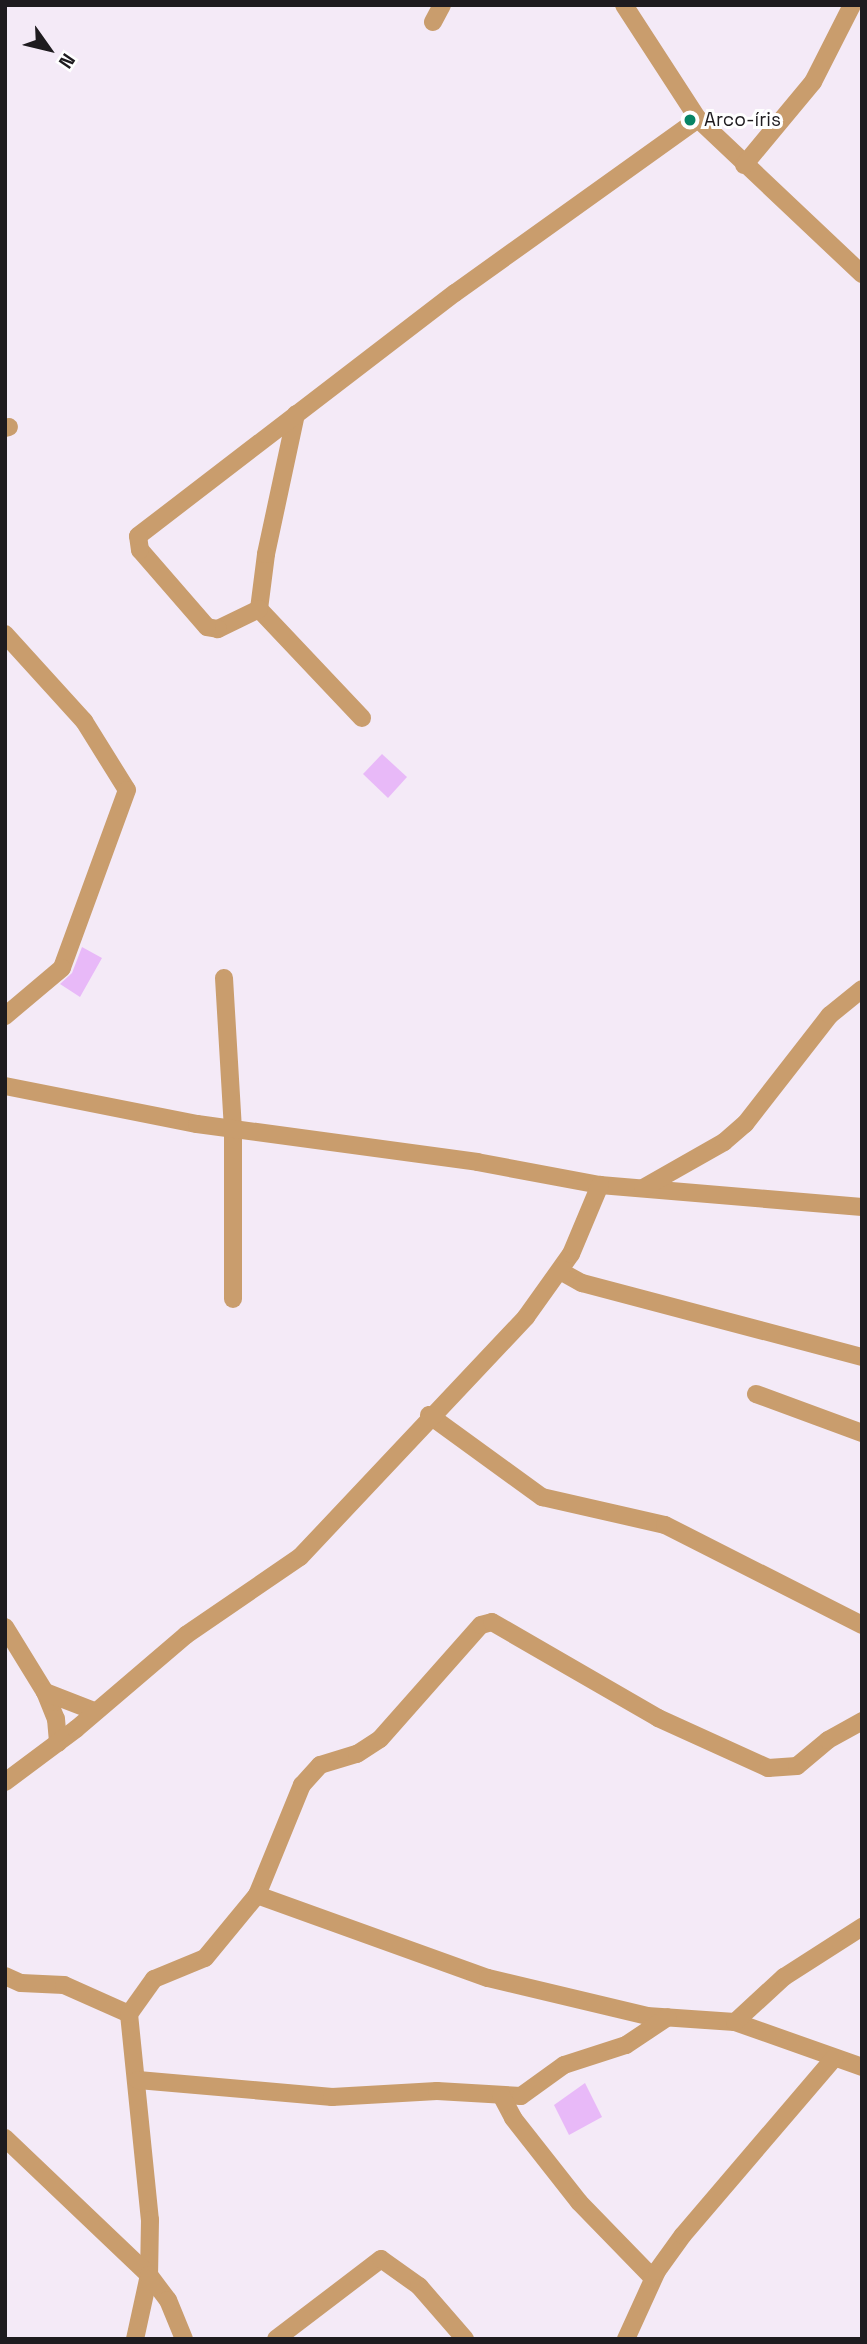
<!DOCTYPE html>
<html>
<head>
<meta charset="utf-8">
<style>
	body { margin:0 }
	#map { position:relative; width:867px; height:2344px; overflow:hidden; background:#f4eaf7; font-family:"Space Grotesk",sans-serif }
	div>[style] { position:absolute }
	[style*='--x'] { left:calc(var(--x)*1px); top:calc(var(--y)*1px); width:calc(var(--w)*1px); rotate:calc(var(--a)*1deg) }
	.building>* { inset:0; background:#e8b9f8 }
	.minor>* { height:18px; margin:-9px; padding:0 9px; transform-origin:9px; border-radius:9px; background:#c99d6d }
	.dots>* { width:19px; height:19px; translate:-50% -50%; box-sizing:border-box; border:4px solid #fff; border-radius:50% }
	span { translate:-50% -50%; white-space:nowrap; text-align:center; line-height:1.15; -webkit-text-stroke:6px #fff; paint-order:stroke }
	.poi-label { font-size:19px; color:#1e1b1f }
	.left { translate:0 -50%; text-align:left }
	.frame { position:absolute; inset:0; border:7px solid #1e1b1f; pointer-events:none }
	.north { position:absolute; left:14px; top:14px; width:70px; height:70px; -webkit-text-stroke:5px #fff; paint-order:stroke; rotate:124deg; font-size:19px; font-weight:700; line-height:28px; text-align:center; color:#1e1b1f }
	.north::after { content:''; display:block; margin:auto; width:24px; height:32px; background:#1e1b1f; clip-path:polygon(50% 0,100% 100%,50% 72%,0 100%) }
</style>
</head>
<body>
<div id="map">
	<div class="building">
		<i style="clip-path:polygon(382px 754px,407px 777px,388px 798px,363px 774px)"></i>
		<i style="clip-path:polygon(82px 947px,102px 958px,80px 997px,60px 984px,72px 973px)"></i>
		<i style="clip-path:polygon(585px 2083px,602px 2117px,569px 2135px,554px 2105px)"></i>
	</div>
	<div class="minor">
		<i style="--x:624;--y:5;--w:136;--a:57"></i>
		<i style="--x:698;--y:119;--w:226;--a:43.4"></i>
		<i style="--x:433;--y:22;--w:19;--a:-62"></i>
		<i style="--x:744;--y:165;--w:108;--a:-50.3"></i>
		<i style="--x:813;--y:82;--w:86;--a:-63.1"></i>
		<i style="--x:5;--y:428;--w:4;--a:-14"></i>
		<i style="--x:259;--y:609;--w:55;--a:-82.7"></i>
		<i style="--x:266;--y:554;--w:143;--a:-77.9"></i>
		<i style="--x:5;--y:634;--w:118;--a:47.8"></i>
		<i style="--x:84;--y:721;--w:81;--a:58.1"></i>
		<i style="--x:127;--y:790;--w:189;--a:110.1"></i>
		<i style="--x:62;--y:968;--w:75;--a:139.9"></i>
		<i style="--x:362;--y:718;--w:150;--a:-133.4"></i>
		<i style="--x:259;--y:609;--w:46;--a:154"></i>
		<i style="--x:218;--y:629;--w:11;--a:-170"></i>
		<i style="--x:207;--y:627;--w:102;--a:-131"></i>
		<i style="--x:140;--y:550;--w:14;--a:-98"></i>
		<i style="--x:138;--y:536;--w:399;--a:-37.5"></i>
		<i style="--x:455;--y:293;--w:299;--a:-35.6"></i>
		<i style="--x:224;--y:978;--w:151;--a:86.6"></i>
		<i style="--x:233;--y:1129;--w:170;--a:90"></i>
		<i style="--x:5;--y:1086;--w:196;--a:11.2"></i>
		<i style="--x:197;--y:1124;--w:283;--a:7.7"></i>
		<i style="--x:477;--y:1162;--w:125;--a:10.6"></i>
		<i style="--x:600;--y:1185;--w:263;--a:4.8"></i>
		<i style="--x:643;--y:1188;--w:93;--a:-29.6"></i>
		<i style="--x:724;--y:1142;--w:28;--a:-41"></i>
		<i style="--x:745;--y:1124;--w:138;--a:-52.1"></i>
		<i style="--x:830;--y:1015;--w:41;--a:-39.1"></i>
		<i style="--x:560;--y:1271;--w:25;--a:29"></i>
		<i style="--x:582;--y:1283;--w:290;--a:14.8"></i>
		<i style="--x:756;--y:1394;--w:113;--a:20.2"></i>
		<i style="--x:429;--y:1415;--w:140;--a:36"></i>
		<i style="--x:542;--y:1497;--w:126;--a:12.8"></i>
		<i style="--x:665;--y:1525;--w:221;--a:26.9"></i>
		<i style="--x:5;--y:1627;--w:76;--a:58.4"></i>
		<i style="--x:45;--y:1692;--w:29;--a:68"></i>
		<i style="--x:56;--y:1719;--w:24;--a:85"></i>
		<i style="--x:45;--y:1692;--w:53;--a:21.2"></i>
		<i style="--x:5;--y:1782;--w:89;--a:-36.7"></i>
		<i style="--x:76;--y:1729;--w:145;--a:-40.5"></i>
		<i style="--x:186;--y:1635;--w:138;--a:-34.4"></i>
		<i style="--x:300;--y:1557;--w:330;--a:-46.7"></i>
		<i style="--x:526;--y:1317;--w:77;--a:-54.5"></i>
		<i style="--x:571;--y:1254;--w:75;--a:-67.2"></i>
		<i style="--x:257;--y:1895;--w:119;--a:-67.8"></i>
		<i style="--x:302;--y:1785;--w:27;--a:-48"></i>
		<i style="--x:320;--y:1765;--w:39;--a:-17"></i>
		<i style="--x:357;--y:1754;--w:27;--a:-33"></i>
		<i style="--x:380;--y:1739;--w:152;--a:-48.5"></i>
		<i style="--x:481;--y:1625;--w:11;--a:-15"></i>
		<i style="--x:492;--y:1622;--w:192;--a:30"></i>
		<i style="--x:658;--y:1718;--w:121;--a:24.4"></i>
		<i style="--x:768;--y:1768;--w:29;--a:-4"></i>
		<i style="--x:797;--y:1766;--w:40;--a:-40"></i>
		<i style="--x:828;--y:1740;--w:39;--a:-29"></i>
		<i style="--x:5;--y:1976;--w:17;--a:24"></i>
		<i style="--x:21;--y:1983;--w:43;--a:2.7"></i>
		<i style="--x:64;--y:1985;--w:71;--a:24"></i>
		<i style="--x:129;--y:2014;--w:207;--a:84.2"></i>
		<i style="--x:150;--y:2220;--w:55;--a:91"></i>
		<i style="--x:149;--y:2275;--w:66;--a:102.3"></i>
		<i style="--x:129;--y:2014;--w:43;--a:-54.5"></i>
		<i style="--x:154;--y:1979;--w:55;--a:-22.4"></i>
		<i style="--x:205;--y:1958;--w:82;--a:-50.5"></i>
		<i style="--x:257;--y:1895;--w:245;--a:19.8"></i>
		<i style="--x:488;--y:1978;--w:163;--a:13.4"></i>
		<i style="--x:647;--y:2016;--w:88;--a:3.9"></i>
		<i style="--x:735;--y:2022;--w:135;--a:19.5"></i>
		<i style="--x:735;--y:2022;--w:67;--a:-42.6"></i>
		<i style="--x:784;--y:1977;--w:93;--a:-32.7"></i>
		<i style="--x:138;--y:2080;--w:195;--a:5"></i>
		<i style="--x:332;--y:2097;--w:105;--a:-3.3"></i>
		<i style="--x:437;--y:2091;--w:84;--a:3.4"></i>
		<i style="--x:521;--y:2096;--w:53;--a:-35.8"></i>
		<i style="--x:564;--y:2065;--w:65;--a:-17.9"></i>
		<i style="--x:626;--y:2045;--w:50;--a:-33.7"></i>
		<i style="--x:501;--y:2095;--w:26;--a:62"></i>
		<i style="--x:513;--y:2118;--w:107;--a:51.8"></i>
		<i style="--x:579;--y:2202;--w:106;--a:45.8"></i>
		<i style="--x:5;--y:2138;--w:199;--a:43.6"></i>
		<i style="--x:149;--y:2275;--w:31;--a:53"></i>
		<i style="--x:168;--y:2300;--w:42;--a:67.7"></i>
		<i style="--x:276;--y:2339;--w:132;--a:-37.3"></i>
		<i style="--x:381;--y:2259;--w:47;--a:35.4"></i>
		<i style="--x:419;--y:2286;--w:70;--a:49"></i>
		<i style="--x:626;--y:2339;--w:75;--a:-65.5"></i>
		<i style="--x:657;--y:2271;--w:44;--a:-54.2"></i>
		<i style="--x:683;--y:2235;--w:233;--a:-49.5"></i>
	</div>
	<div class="dots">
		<i style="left:690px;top:120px;background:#078465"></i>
	</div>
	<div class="poi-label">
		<span class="left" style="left:704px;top:120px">Arco-íris</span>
	</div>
	<div class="frame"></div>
	<div class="north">N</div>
</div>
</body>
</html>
